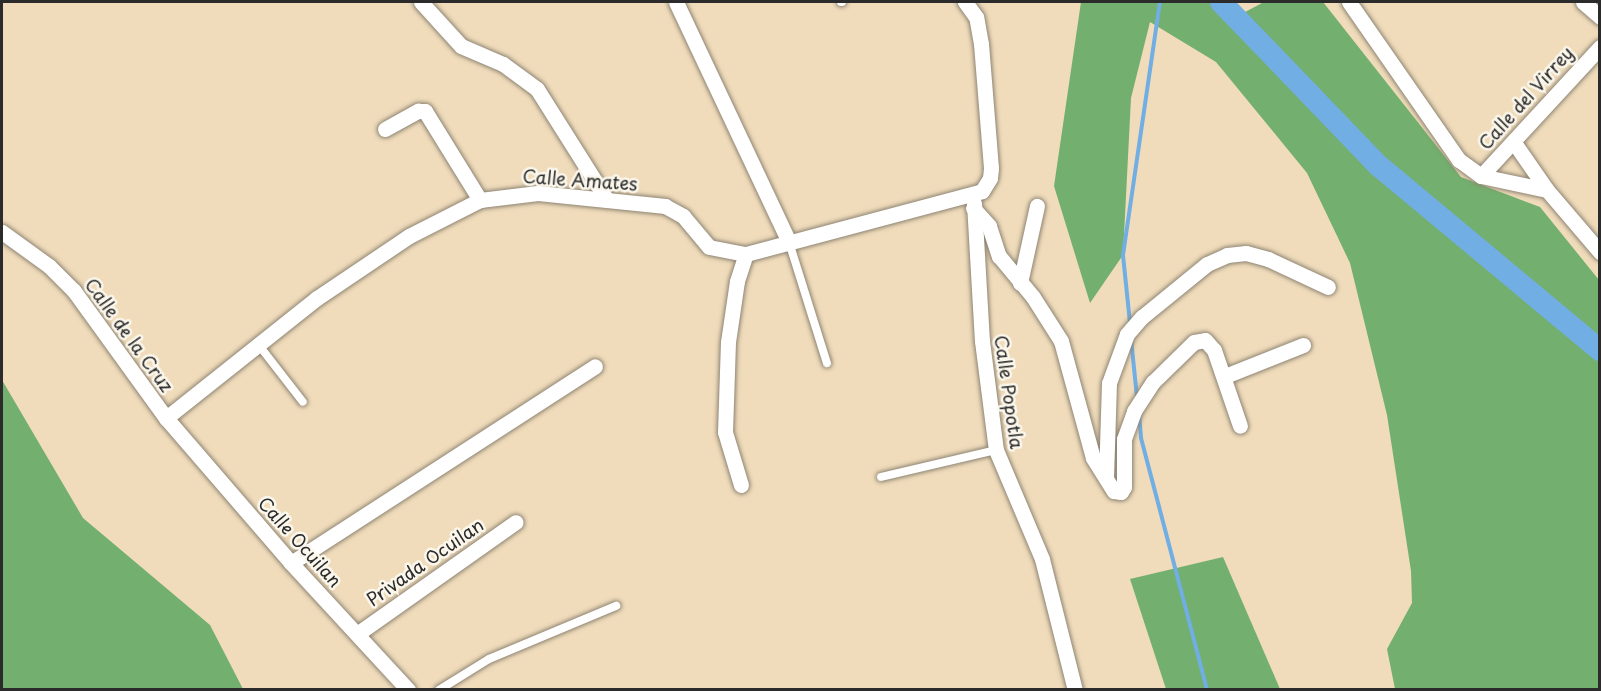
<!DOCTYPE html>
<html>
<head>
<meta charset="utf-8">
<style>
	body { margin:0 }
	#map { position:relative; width:1601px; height:691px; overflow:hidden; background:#f0dcbb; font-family:"Playpen Sans",sans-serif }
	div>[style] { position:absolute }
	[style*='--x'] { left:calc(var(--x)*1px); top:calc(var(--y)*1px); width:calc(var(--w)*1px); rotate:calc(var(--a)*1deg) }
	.forest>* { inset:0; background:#73af6e }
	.stream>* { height:4px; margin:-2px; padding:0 2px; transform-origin:2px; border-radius:2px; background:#71aee3 }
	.river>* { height:22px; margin:-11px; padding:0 11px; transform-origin:11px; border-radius:11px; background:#71aee3 }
	.roads { filter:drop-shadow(0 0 2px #8e8473) drop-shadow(0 0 2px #8e8473) }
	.service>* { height:8px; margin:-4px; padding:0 4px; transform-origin:4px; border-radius:4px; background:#fff }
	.minor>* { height:15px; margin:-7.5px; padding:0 7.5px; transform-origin:7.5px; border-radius:7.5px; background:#fff }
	span { translate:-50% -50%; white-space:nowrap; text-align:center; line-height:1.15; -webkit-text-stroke:5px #fbf7ec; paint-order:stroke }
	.street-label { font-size:18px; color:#2b2b2b }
	.frame { position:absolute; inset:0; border:3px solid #2b2b2b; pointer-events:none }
</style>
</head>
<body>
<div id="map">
	<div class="forest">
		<i style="clip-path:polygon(1081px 2px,1230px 2px,1245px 12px,1264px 2px,1323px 2px,1461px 177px,1540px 207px,1599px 280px,1599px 689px,1395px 689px,1387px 649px,1412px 603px,1411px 571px,1387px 415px,1350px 263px,1307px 173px,1216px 62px,1150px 22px,1131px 98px,1123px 255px,1090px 303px,1054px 186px)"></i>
		<i style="clip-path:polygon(2px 380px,83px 518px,210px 625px,243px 689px,2px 689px)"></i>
		<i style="clip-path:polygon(1223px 557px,1280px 689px,1166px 689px,1130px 579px)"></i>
	</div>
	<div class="stream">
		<i style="--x:1130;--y:323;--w:68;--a:-95.9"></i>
		<i style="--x:1123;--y:255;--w:256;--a:-81.7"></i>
		<i style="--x:1131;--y:339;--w:58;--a:84.1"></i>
		<i style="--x:1139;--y:414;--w:24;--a:85"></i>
		<i style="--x:1141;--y:438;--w:260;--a:75.3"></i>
	</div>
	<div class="river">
		<i style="--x:1221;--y:2;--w:228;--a:46.1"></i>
		<i style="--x:1379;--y:166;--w:288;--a:39.8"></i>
	</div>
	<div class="roads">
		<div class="service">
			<i style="--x:841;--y:2;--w:1;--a:0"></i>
			<i style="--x:789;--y:242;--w:127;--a:72.6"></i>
			<i style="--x:258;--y:344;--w:73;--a:52.2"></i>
			<i style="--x:881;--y:477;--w:118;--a:-13.2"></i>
			<i style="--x:439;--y:690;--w:59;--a:-31.8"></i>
			<i style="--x:489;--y:659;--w:138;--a:-22.7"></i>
		</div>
		<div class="minor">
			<i style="--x:421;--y:2;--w:59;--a:47.7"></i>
			<i style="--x:461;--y:46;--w:46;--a:23.2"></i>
			<i style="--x:503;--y:64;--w:42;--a:36.3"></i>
			<i style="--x:537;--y:89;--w:131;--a:57.8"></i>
			<i style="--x:676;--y:2;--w:265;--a:64.8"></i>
			<i style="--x:1349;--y:2;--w:193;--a:55.2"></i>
			<i style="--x:1459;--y:160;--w:27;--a:36"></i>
			<i style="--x:1481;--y:176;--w:67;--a:12"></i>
			<i style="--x:1547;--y:190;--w:82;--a:49.5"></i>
			<i style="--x:1583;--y:2;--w:23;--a:41"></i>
			<i style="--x:385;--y:129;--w:38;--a:-29"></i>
			<i style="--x:418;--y:111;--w:7;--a:0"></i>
			<i style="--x:425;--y:111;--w:105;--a:58.3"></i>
			<i style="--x:1515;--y:144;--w:56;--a:55.2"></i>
			<i style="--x:1481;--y:176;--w:176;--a:-47.3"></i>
			<i style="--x:974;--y:203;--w:138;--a:86.7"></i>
			<i style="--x:982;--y:341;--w:110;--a:82.7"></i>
			<i style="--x:996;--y:450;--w:118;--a:67.1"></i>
			<i style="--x:1042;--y:559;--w:135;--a:75.9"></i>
			<i style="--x:973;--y:208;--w:24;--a:48"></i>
			<i style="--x:989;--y:226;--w:32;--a:72"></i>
			<i style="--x:999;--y:256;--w:53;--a:50.3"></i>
			<i style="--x:1033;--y:297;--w:52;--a:57.5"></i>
			<i style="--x:1061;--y:341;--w:121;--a:74.7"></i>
			<i style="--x:1093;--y:458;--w:39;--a:58"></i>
			<i style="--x:1114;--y:491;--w:7;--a:8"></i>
			<i style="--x:1121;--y:492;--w:6;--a:-59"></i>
			<i style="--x:1124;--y:487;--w:48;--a:-90"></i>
			<i style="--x:1124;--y:439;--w:30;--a:-70"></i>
			<i style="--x:1134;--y:411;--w:35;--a:-57"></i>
			<i style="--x:1153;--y:382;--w:57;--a:-44.3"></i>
			<i style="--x:1194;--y:342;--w:11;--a:-10"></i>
			<i style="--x:1205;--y:340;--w:13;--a:48"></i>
			<i style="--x:1214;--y:350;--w:80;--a:71.1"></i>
			<i style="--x:2;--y:232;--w:58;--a:35.9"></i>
			<i style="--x:49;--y:266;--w:35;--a:45"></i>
			<i style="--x:74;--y:291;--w:157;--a:54.1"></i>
			<i style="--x:166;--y:418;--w:191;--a:49.2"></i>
			<i style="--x:291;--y:563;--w:173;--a:47.3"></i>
			<i style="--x:1020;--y:283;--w:79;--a:-77.6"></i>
			<i style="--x:1225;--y:376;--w:84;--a:-21.7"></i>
			<i style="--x:166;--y:418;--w:193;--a:-38.5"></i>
			<i style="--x:317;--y:298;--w:111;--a:-34"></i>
			<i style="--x:409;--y:236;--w:80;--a:-26.9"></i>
			<i style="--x:480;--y:200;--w:58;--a:-6.9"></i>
			<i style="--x:538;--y:193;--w:128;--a:5.8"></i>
			<i style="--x:665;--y:206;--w:21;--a:29"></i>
			<i style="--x:683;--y:216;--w:40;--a:50"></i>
			<i style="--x:709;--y:247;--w:38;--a:11"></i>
			<i style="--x:746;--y:254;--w:244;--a:-14.9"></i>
			<i style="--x:982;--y:191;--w:15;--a:-58"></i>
			<i style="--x:990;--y:178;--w:10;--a:-84"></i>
			<i style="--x:991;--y:168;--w:124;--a:-94.6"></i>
			<i style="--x:981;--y:44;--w:27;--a:-100"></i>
			<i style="--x:976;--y:17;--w:19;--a:-126"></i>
			<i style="--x:1106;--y:478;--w:95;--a:-88.2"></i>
			<i style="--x:1109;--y:383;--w:52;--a:-69.8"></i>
			<i style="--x:1127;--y:334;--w:23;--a:-49"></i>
			<i style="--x:1142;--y:317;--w:84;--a:-39.2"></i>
			<i style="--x:1207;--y:264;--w:22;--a:-24"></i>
			<i style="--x:1227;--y:255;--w:19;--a:-6"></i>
			<i style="--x:1246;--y:253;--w:23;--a:15"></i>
			<i style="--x:1268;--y:259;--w:66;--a:25"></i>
			<i style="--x:741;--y:485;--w:55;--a:-106.8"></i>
			<i style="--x:725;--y:432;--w:90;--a:-88.1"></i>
			<i style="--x:728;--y:342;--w:62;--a:-81.6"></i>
			<i style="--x:737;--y:281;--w:28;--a:-72"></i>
			<i style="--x:291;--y:563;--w:362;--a:-32.9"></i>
			<i style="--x:357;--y:634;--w:194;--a:-35.2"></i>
		</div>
	</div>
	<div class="street-label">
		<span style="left:1526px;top:98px;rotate:-48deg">Calle del Virrey</span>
		<span style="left:580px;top:180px;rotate:4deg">Calle Amates</span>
		<span style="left:129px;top:335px;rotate:54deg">Calle de la Cruz</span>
		<span style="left:1009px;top:392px;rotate:82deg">Calle Popotla</span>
		<span style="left:300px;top:542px;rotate:48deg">Calle Ocuilan</span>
		<span style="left:425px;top:562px;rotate:-35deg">Privada Ocuilan</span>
	</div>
	<div class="frame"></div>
</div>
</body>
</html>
